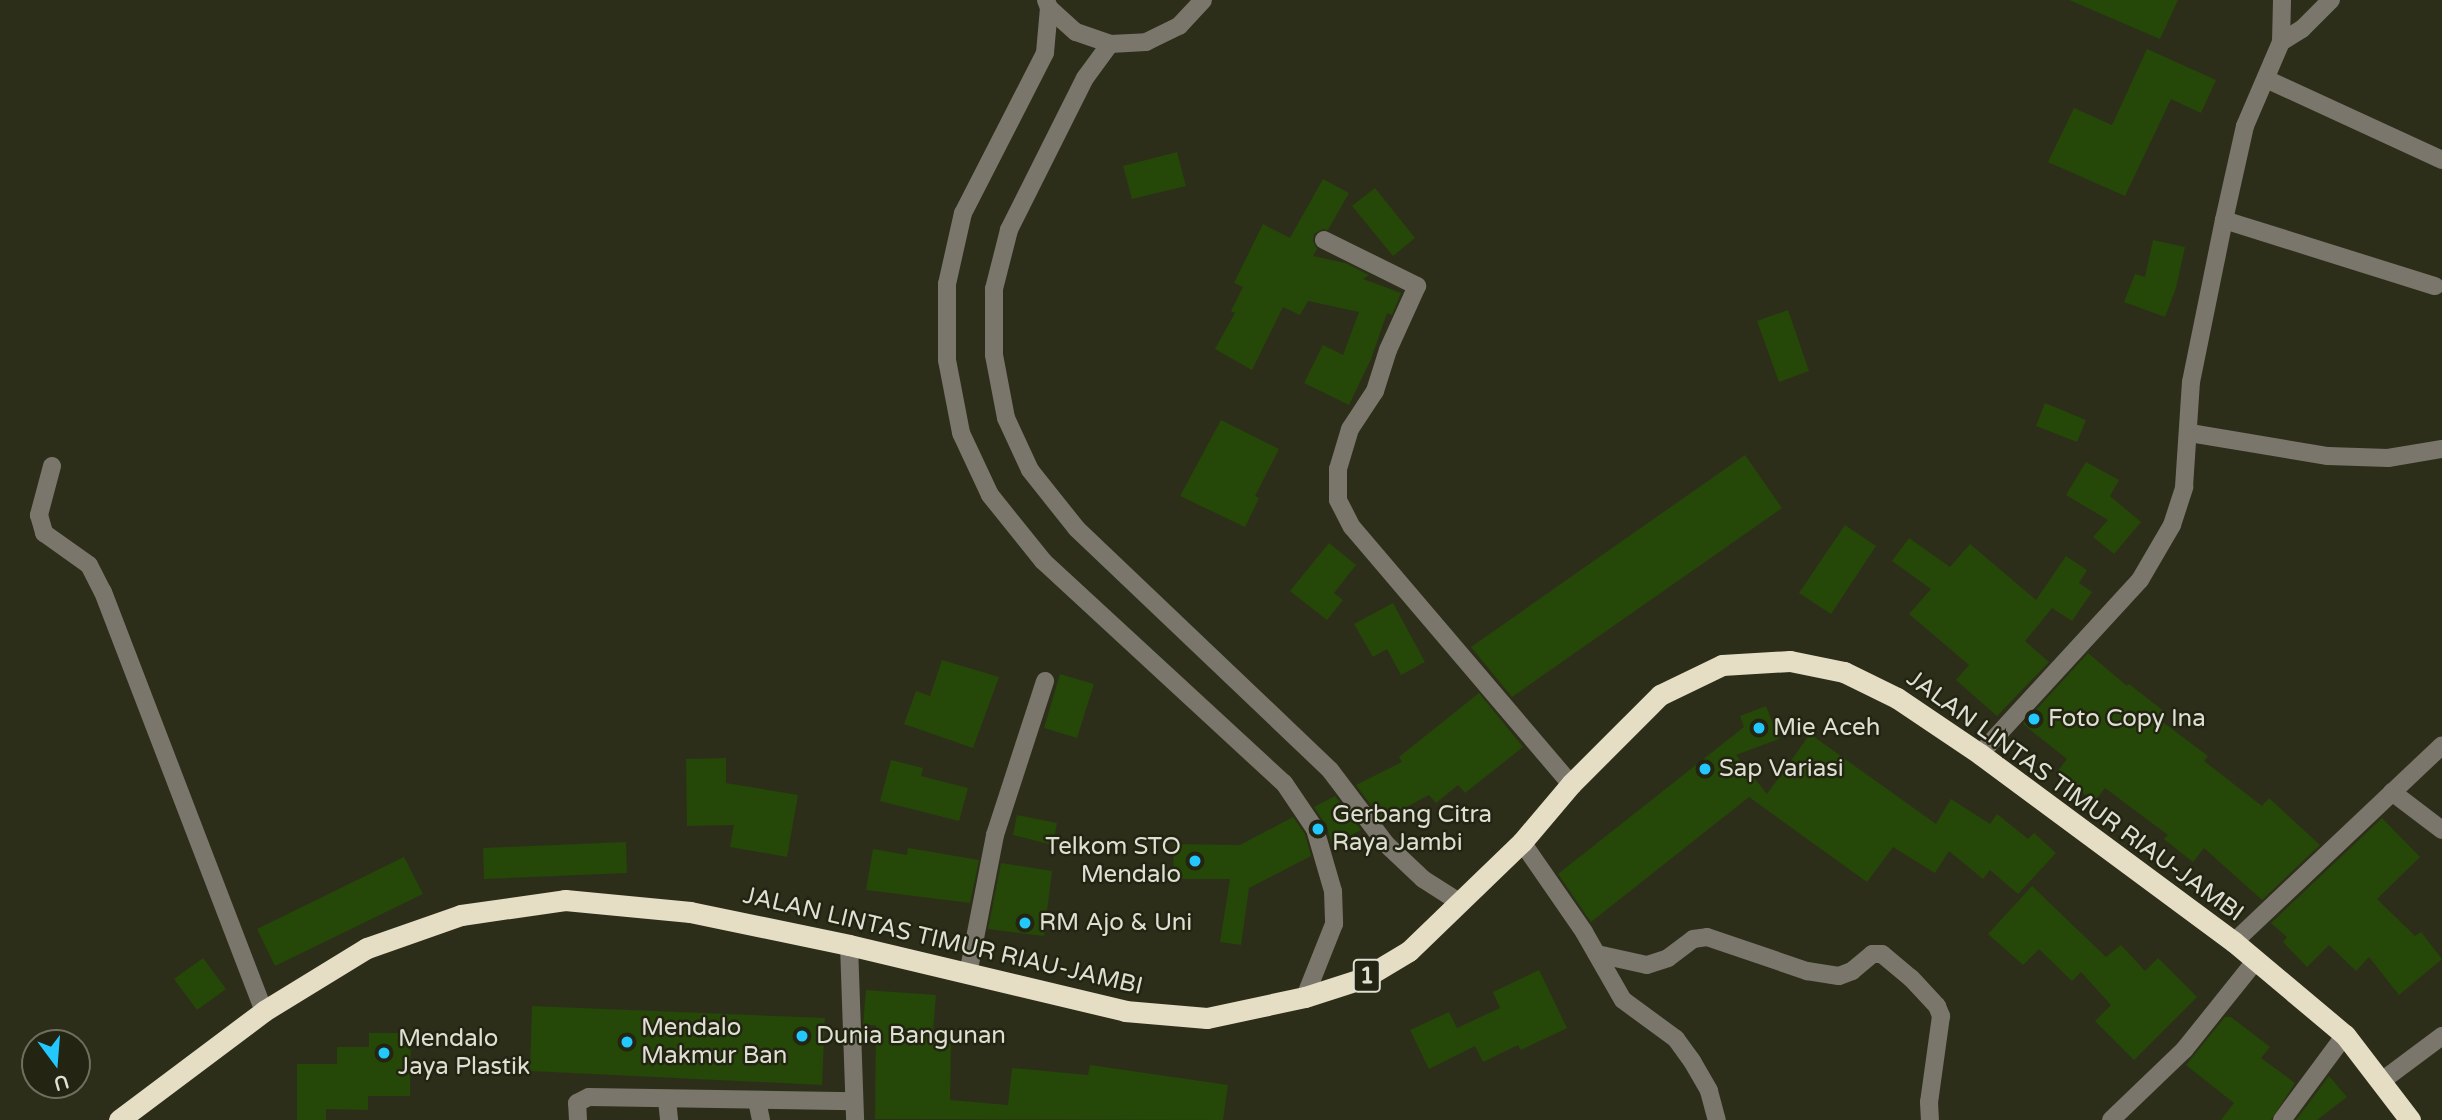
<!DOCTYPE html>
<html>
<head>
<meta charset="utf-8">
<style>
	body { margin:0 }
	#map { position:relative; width:2442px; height:1120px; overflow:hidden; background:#2d2e1a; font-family:"Varela Round",sans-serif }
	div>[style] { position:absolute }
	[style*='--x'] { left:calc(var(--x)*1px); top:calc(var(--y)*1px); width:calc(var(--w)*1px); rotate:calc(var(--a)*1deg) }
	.building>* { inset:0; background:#254708 }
	.minor>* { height:18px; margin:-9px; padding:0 9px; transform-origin:9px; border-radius:9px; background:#7a766c }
	.highway>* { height:21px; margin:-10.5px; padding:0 10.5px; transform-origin:10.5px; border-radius:10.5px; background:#e6ddc5 }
	.dots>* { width:19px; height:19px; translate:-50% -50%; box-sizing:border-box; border:4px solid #232411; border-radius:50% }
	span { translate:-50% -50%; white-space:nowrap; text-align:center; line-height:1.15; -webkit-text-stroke:5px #232411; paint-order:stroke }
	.shield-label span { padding:2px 5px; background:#232411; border:2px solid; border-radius:5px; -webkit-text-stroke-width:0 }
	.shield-label { font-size:23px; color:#dee0d3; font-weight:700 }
	.poi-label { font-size:24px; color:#dee0d3 }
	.left { translate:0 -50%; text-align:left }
	.right { translate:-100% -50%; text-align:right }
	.street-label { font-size:24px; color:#dee0d3 }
	.north { position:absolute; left:21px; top:1029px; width:70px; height:70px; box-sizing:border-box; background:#232411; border:2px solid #6e6f5f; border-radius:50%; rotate:164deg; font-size:19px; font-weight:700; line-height:28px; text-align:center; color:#dee0d3 }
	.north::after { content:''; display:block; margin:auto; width:24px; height:32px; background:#23c9fe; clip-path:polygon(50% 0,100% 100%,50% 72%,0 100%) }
</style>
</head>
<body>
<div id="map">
	<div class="building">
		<i style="clip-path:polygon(2069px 0,2178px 0,2160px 39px)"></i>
		<i style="clip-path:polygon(2147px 49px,2216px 80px,2201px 113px,2171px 99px,2125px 196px,2048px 162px,2074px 108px,2112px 125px)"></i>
		<i style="clip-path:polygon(1177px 152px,1186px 186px,1132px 199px,1123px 166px)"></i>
		<i style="clip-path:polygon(1323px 179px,1349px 193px,1328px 230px,1323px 229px,1314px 234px,1313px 241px,1317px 249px,1313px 256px,1345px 263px,1369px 275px,1363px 279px,1401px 293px,1392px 315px,1387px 313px,1371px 359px,1349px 405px,1304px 383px,1323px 345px,1343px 355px,1359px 312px,1308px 301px,1300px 315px,1283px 307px,1252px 370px,1215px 349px,1235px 313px,1231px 311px,1243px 287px,1234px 283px,1263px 224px,1290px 238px)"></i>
		<i style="clip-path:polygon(1375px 188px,1415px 238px,1393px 256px,1352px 206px)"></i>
		<i style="clip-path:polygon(2153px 240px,2185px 247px,2176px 288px,2165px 317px,2124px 302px,2135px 274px,2145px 277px)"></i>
		<i style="clip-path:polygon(1788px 310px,1809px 371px,1779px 382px,1757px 321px)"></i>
		<i style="clip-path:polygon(2045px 403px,2086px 420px,2077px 442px,2036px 426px)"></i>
		<i style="clip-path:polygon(1221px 420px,1279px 449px,1255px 496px,1259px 498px,1245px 527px,1180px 496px)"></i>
		<i style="clip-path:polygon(1745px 455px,1782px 508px,1512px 697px,1471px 647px)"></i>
		<i style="clip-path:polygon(2086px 462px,2119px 480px,2110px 496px,2141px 522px,2114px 554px,2093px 537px,2108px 520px,2066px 495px)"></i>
		<i style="clip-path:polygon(1845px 525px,1876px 546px,1831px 614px,1799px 593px)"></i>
		<i style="clip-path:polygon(1909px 538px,1950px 567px,1970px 544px,2036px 600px,2066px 556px,2087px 570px,2079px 583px,2092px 592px,2072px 621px,2052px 608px,2025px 641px,2049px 662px,1997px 716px,1956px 680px,1969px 665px,1909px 614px,1931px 589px,1892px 561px)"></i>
		<i style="clip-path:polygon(1329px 543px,1356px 565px,1334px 593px,1343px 600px,1327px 620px,1290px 591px)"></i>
		<i style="clip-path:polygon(1393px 603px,1425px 662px,1401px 675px,1387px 649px,1373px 657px,1354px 624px)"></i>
		<i style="clip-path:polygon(2088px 653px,2127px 686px,2129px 684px,2166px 713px,2160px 720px,2208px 756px,2204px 761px,2262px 806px,2269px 798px,2320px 845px,2262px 900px,2204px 848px,2193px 862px,2164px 839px,2168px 835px,2105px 788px,2094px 802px,2057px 772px,2067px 759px,2023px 724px)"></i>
		<i style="clip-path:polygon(942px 660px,999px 677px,973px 748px,904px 724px,916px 691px,930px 696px)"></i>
		<i style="clip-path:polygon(1060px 674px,1094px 684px,1077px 738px,1044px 728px)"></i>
		<i style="clip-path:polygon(1479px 693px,1523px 747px,1465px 793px,1458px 785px,1436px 803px,1429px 795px,1382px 820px,1356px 785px,1402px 762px,1399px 757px)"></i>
		<i style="clip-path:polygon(1766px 706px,1779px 739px,1736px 755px,1767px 794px,1810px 734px,1936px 824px,1951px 799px,1990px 824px,1997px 814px,2028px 839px,2034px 833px,2056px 853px,2018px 894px,1990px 870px,1983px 879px,1949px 851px,1935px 873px,1893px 847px,1867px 882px,1749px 797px,1591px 922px,1558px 874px,1744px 727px,1740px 716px)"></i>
		<i style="clip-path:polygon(726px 758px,726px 783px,798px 795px,787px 857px,730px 847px,734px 825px,687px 826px,686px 759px)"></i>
		<i style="clip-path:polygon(891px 760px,923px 768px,921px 776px,968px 788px,959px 821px,880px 801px)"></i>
		<i style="clip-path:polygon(1335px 796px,1361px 830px,1332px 845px,1326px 825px,1314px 807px)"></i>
		<i style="clip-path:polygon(1017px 815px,1057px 823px,1053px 845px,1013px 835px)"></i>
		<i style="clip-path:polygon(1293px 817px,1305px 834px,1311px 856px,1249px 888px,1241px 945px,1220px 942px,1230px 879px,1173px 879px,1174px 844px,1240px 845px)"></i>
		<i style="clip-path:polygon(2382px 818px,2420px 857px,2377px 899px,2415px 936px,2421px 932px,2442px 959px,2399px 995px,2369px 957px,2356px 971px,2329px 945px,2307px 967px,2283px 942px,2287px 937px,2271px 923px)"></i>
		<i style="clip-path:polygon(626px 842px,627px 873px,484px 879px,483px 848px)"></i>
		<i style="clip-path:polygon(908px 848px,979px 860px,970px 903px,866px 890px,873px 849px,907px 855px)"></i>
		<i style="clip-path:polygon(404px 857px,423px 894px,275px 966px,257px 929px)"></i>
		<i style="clip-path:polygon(1001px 863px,1052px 871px,1044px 936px,988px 929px)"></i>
		<i style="clip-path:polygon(2032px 886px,2106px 957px,2121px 945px,2145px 971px,2158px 958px,2197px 997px,2134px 1060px,2095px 1021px,2111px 1005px,2081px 972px,2072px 981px,2039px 949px,2023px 965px,1988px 934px)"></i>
		<i style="clip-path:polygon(203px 958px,226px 989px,197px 1010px,174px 979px)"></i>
		<i style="clip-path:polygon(1539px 970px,1567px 1028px,1521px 1050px,1518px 1045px,1483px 1062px,1475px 1046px,1429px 1069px,1410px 1030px,1449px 1012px,1457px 1028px,1500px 1008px,1493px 992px)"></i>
		<i style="clip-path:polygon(866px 990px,936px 995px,932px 1043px,951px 1043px,950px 1100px,1008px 1105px,1012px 1068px,1088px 1075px,1090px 1065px,1228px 1085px,1223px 1120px,875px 1119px,876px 1025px,863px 1025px)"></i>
		<i style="clip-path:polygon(532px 1006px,825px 1018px,822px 1085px,530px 1071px)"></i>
		<i style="clip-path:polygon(2225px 1017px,2231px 1017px,2270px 1047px,2261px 1058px,2295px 1083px,2271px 1120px,2221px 1120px,2234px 1103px,2186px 1065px)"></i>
		<i style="clip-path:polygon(369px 1033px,411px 1033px,410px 1096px,368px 1096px,368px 1110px,326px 1109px,326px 1120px,297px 1120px,297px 1064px,337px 1064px,337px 1047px,369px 1047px)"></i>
		<i style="clip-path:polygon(2329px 1076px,2347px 1097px,2317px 1120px,2296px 1120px)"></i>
	</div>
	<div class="minor">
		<i style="--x:1046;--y:0;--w:9;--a:69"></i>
		<i style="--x:1049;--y:8;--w:36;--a:42"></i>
		<i style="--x:1076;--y:32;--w:36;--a:19"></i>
		<i style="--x:1110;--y:44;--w:36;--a:-3"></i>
		<i style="--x:1146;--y:42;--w:37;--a:-26"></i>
		<i style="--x:1179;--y:26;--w:35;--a:-47"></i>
		<i style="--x:1049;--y:8;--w:45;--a:95.1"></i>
		<i style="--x:1045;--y:53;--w:180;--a:117.1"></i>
		<i style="--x:963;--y:213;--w:73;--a:102.7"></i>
		<i style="--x:947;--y:284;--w:76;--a:90"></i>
		<i style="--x:947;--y:360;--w:74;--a:79.1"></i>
		<i style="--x:961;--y:433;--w:68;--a:64.9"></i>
		<i style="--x:990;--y:495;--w:85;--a:51.2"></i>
		<i style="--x:1043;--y:561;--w:328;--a:42.7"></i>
		<i style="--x:1284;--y:783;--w:55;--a:56"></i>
		<i style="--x:1315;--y:829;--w:65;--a:73.8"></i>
		<i style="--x:1333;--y:891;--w:33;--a:88"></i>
		<i style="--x:1334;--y:924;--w:79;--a:111.7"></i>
		<i style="--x:2281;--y:42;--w:25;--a:-32"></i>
		<i style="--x:2302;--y:29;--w:41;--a:-45"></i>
		<i style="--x:1110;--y:44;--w:42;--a:126.3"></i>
		<i style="--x:1085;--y:78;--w:170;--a:116.6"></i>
		<i style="--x:1009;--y:230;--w:61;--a:104.3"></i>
		<i style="--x:994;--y:289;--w:66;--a:90"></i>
		<i style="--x:994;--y:355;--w:64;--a:79.2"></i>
		<i style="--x:1006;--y:418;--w:57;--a:65.2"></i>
		<i style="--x:1030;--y:470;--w:75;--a:51.5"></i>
		<i style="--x:1077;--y:529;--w:349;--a:43.6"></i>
		<i style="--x:1330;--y:770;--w:93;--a:52.9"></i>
		<i style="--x:1386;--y:844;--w:51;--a:43.4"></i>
		<i style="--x:1423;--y:879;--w:43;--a:32.6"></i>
		<i style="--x:2266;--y:79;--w:194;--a:24.7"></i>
		<i style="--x:2224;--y:220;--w:221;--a:17.4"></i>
		<i style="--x:1324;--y:240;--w:104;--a:26.3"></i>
		<i style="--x:1417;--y:286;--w:70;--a:114.4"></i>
		<i style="--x:1388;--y:350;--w:43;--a:107.6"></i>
		<i style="--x:1375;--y:391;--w:45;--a:123.3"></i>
		<i style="--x:1350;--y:429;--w:42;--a:106.7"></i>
		<i style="--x:1338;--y:469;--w:31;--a:90"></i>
		<i style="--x:1338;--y:500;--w:30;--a:63"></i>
		<i style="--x:1352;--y:527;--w:338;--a:49.6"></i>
		<i style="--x:2190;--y:433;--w:140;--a:9.5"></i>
		<i style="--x:2328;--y:456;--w:60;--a:1.9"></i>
		<i style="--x:2388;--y:458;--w:55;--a:-9.5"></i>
		<i style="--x:52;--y:466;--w:51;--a:104.9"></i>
		<i style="--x:39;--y:515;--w:19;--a:74"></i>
		<i style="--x:44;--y:533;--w:55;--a:35.4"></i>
		<i style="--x:89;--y:565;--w:30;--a:63"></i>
		<i style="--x:103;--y:592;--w:449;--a:69"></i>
		<i style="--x:1980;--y:754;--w:236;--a:-47.4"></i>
		<i style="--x:2140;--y:580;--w:64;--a:-59.8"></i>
		<i style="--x:2172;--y:525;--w:40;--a:-72"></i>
		<i style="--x:2184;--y:487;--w:105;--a:-86.2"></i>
		<i style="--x:2191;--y:382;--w:165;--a:-78.5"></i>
		<i style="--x:2224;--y:220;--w:96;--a:-77.4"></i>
		<i style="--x:2245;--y:126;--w:91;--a:-66.8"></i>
		<i style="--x:2281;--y:42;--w:42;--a:-88.6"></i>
		<i style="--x:2392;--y:792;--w:63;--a:37.2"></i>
		<i style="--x:1522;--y:842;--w:109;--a:55.4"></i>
		<i style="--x:1584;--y:932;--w:78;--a:60.2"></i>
		<i style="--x:1623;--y:1000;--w:66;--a:36.3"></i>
		<i style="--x:1676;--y:1039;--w:27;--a:54"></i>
		<i style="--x:1692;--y:1061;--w:34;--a:60"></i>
		<i style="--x:1709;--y:1091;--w:30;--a:75"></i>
		<i style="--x:2234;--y:942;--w:286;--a:-43.4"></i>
		<i style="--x:849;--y:945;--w:175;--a:88"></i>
		<i style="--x:1597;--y:954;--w:51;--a:12.4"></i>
		<i style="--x:1647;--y:965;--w:22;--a:-18"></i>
		<i style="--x:1668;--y:958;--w:31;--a:-37"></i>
		<i style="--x:1693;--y:939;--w:14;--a:-8"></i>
		<i style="--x:1707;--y:937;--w:106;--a:18.8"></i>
		<i style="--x:1807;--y:971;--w:32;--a:9"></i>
		<i style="--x:1839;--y:976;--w:14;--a:-21"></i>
		<i style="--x:1852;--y:971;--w:26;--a:-40"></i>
		<i style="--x:1872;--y:954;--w:10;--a:0"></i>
		<i style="--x:1882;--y:954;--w:38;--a:40"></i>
		<i style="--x:1911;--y:978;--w:38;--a:47"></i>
		<i style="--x:1937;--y:1006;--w:11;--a:68"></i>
		<i style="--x:1941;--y:1016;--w:87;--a:97.9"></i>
		<i style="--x:1929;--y:1102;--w:18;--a:87"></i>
		<i style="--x:968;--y:974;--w:142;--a:-79"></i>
		<i style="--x:995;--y:835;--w:162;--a:-72"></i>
		<i style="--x:2383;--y:1080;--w:74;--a:-36.7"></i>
		<i style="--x:667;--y:1100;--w:20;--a:84"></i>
		<i style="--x:757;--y:1101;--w:19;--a:78"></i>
		<i style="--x:578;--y:1120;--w:17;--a:-93"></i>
		<i style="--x:577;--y:1103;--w:13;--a:-27"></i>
		<i style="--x:589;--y:1097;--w:265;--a:0.9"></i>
		<i style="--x:2111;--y:1120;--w:101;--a:-43.8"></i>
		<i style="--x:2184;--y:1050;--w:115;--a:-51.3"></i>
		<i style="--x:2282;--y:1120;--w:106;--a:-53.5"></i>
	</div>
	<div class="highway">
		<i style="--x:119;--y:1120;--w:181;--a:-36.9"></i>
		<i style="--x:264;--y:1011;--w:121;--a:-31.5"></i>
		<i style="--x:367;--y:948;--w:100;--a:-19.3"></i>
		<i style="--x:461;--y:915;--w:105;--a:-8.2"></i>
		<i style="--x:565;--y:900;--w:126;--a:5.5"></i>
		<i style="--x:690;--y:912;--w:162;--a:11.7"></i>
		<i style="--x:849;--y:945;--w:284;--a:13.4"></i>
		<i style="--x:1125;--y:1011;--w:82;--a:4.9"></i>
		<i style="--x:1207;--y:1018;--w:100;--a:-12.1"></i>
		<i style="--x:1305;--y:997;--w:62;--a:-17.9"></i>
		<i style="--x:1364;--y:978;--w:52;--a:-31"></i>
		<i style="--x:1409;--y:951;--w:157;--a:-44"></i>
		<i style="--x:1522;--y:842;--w:76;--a:-49.8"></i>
		<i style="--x:1571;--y:784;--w:126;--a:-45"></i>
		<i style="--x:1660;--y:695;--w:69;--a:-25.8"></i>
		<i style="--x:1722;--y:665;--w:68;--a:-3.4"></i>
		<i style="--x:1790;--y:661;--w:55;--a:11.5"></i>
		<i style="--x:1844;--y:672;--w:59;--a:26.1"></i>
		<i style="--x:1897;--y:698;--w:100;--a:34"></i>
		<i style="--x:1980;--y:754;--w:316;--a:36.5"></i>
		<i style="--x:2234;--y:942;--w:145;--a:40"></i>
		<i style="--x:2345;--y:1035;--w:107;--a:52.6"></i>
	</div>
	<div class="dots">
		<i style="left:2034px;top:719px;background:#23c9fe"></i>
		<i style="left:1759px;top:728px;background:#23c9fe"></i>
		<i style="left:1705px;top:769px;background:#23c9fe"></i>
		<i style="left:1318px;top:829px;background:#23c9fe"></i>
		<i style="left:1195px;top:861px;background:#23c9fe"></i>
		<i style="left:1025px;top:923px;background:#23c9fe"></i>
		<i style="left:802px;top:1036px;background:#23c9fe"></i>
		<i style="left:627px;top:1042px;background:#23c9fe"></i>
		<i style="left:384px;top:1053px;background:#23c9fe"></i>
	</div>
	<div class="shield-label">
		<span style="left:1367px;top:976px">1</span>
	</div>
	<div class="poi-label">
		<span class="left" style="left:2048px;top:719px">Foto Copy Ina</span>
		<span class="left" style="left:1773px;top:728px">Mie Aceh</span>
		<span class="left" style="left:1719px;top:769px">Sap Variasi</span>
		<span class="left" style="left:1332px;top:829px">Gerbang Citra<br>Raya Jambi</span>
		<span class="right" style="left:1181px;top:861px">Telkom STO<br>Mendalo</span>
		<span class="left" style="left:1039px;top:923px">RM Ajo &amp; Uni</span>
		<span class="left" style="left:641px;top:1042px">Mendalo<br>Makmur Ban</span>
		<span class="left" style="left:816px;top:1036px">Dunia Bangunan</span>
		<span class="left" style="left:398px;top:1053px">Mendalo<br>Jaya Plastik</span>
	</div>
	<div class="street-label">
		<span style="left:2075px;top:796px;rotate:36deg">JALAN LINTAS TIMUR RIAU-JAMBI</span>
		<span style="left:943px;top:941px;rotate:13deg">JALAN LINTAS TIMUR RIAU-JAMBI</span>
	</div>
	<div class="north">U</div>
</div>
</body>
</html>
